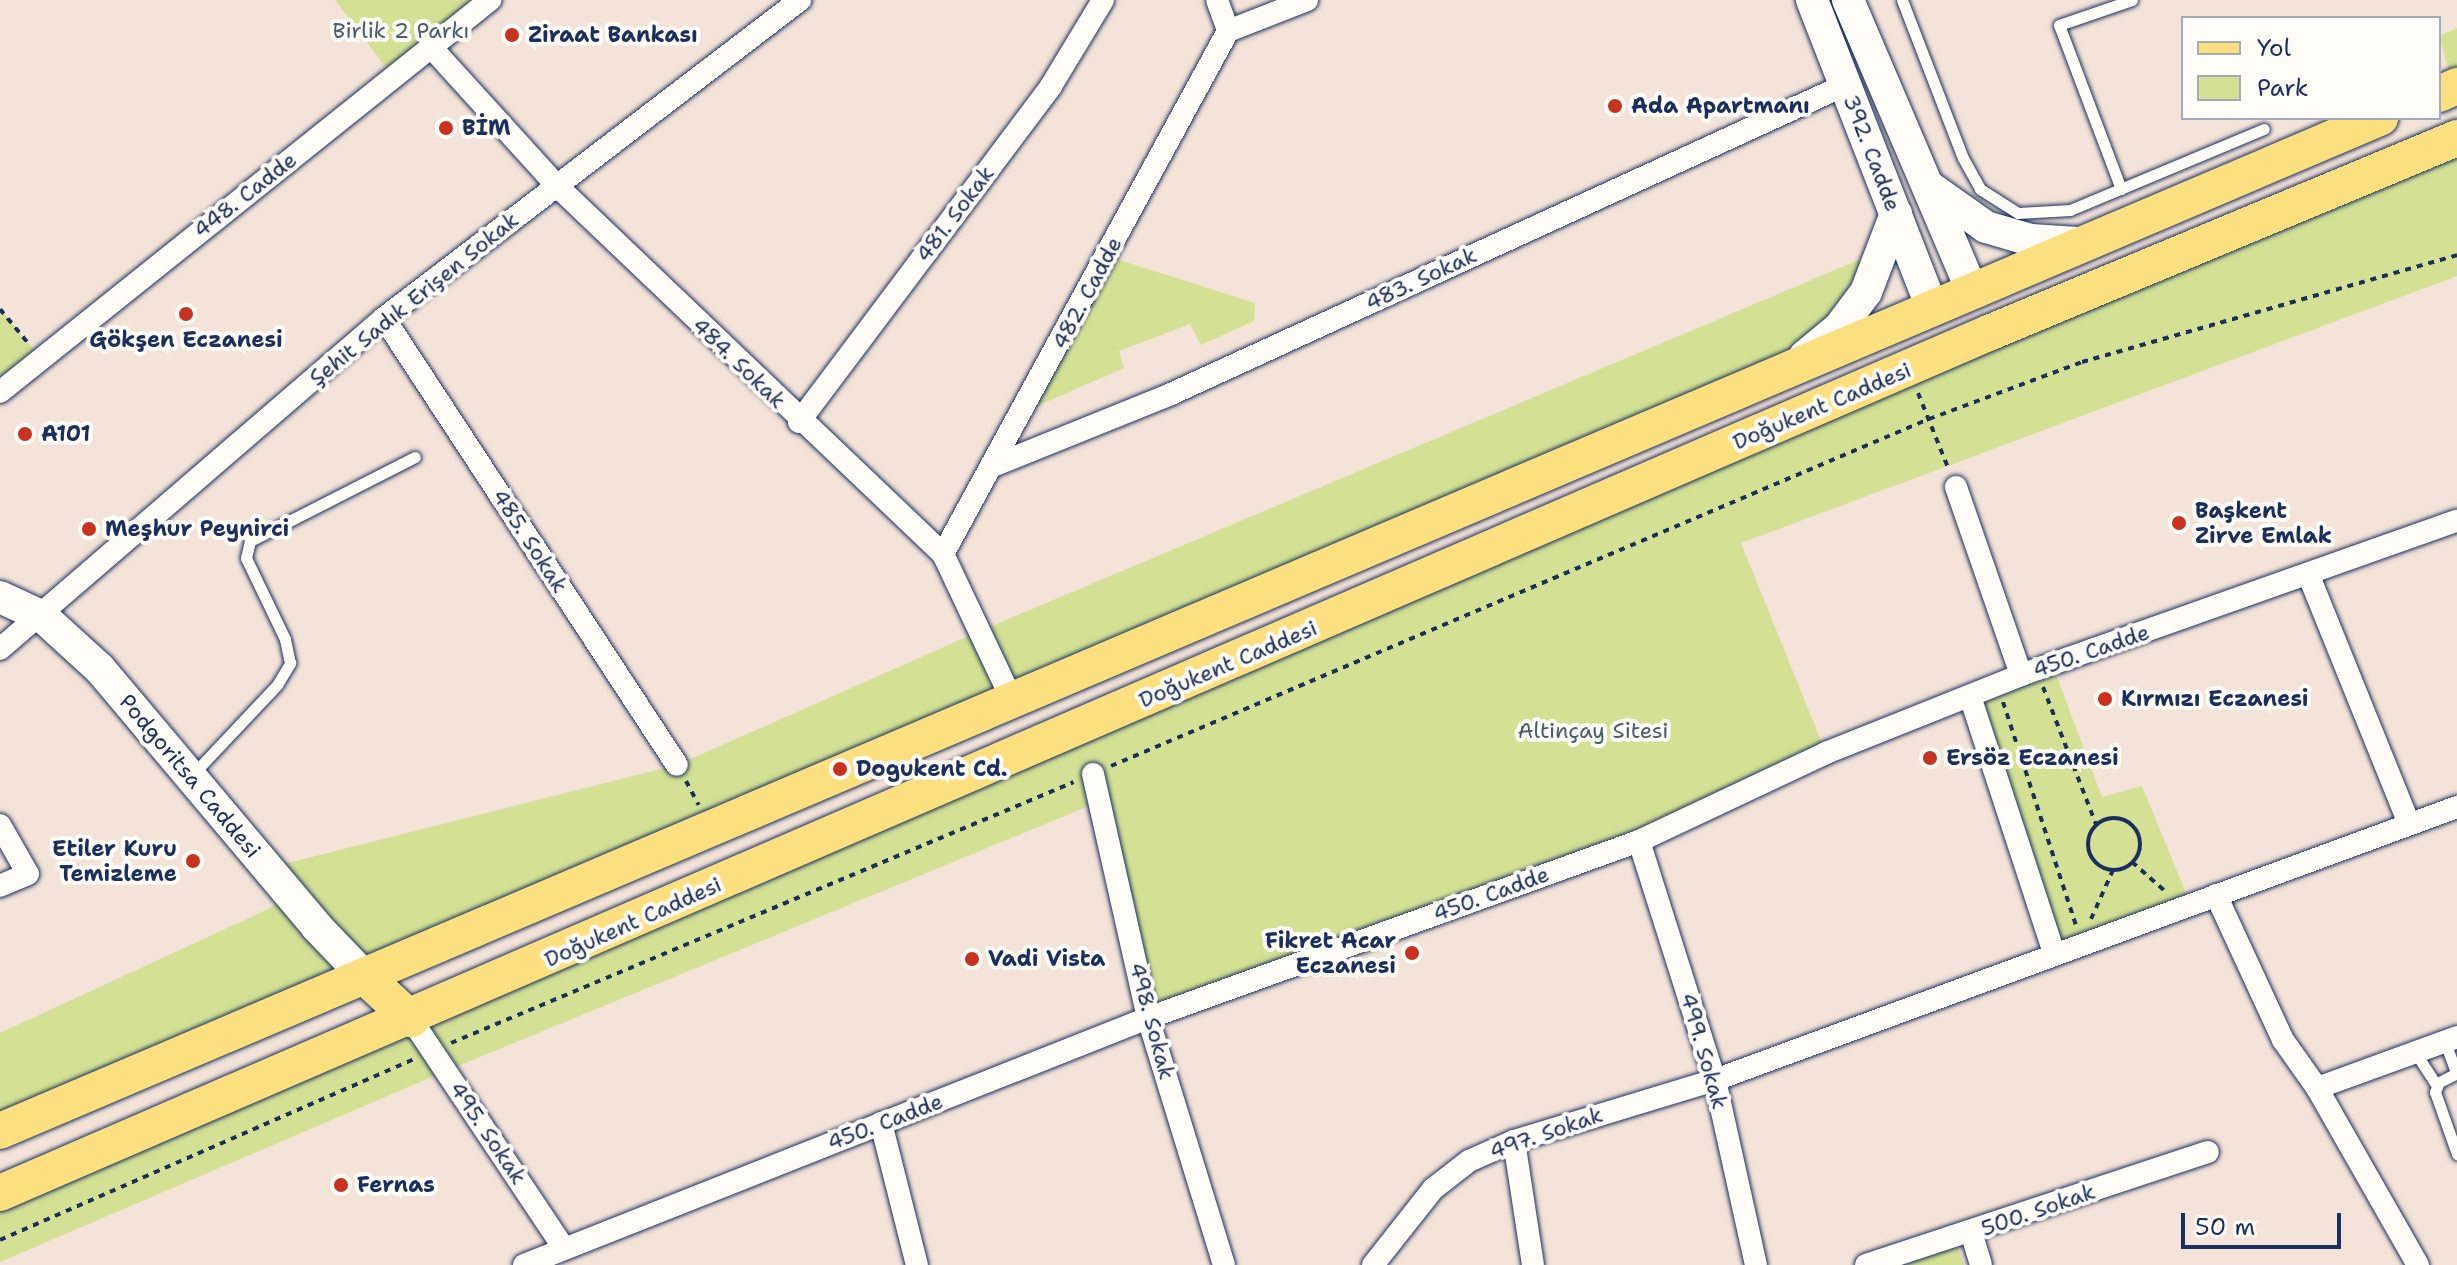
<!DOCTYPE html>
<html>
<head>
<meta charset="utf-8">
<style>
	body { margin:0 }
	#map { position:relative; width:2457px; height:1265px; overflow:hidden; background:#f3e3d8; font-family:"Shantell Sans",sans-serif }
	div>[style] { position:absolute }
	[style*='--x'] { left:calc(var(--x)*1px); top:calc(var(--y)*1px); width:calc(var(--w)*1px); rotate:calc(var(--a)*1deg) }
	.green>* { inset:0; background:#d4e194 }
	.path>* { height:4px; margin-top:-2px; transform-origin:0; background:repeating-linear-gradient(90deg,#1b2f5e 0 6px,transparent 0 12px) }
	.path>.ring { margin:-2px; padding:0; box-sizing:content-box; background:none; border:4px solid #1b2f5e; border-radius:50% }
	.roads { filter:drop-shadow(0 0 2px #1b2f5e) drop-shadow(0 0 2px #1b2f5e) }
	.service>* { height:11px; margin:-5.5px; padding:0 5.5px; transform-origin:5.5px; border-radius:5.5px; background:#fdfcf7 }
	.minor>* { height:22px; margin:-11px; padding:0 11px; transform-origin:11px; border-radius:11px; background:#fdfcf7 }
	.secondary>* { height:32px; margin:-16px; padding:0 16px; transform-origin:16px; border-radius:16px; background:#fdfcf7 }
	.primary>* { height:36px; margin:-18px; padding:0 18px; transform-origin:18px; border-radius:18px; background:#fce080 }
	.dots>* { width:22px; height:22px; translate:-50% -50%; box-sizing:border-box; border:4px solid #fdfcf7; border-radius:50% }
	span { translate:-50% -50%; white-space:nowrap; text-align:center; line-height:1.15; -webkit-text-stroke:8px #fdfcf7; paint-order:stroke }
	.park-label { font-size:22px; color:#495c6c }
	.poi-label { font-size:22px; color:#1b2f5e; font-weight:700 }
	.left { translate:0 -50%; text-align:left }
	.right { translate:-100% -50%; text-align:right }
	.street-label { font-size:22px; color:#1b2f5e }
	.legend { position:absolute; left:2181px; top:16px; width:260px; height:104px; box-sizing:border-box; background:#fdfcf7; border:2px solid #a3aaba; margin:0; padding:10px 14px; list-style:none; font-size:24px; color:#1b2f5e }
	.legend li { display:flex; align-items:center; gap:16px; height:40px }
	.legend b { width:40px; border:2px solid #a3aaba }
	.scale { position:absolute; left:2181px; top:1213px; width:160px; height:36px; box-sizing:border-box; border:4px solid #1b2f5e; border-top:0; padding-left:10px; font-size:24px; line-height:28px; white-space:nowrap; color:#1b2f5e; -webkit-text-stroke:6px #fdfcf7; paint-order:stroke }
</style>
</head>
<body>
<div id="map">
	<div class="green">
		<i style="clip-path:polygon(335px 0,490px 0,393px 77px)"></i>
		<i style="clip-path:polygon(2457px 28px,2457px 86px,2454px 88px,2439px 36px)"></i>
		<i style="clip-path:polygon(2457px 138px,2457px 276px,1741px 543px,1826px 753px,1639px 841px,1148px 1018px,1101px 801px,446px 1071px,0 1262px,0 1193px)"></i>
		<i style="clip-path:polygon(1887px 248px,1788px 371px,0 1131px,0 1033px,292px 898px,268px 868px,677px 765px,980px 631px)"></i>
		<i style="clip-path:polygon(1116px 259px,1255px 303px,1254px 321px,1201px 345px,1190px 324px,1119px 351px,1124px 368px,1028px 410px)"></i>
		<i style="clip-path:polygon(0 309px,40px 357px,0 392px)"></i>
		<i style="clip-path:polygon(2052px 664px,2102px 797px,2142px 786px,2191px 905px,2054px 953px,1970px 696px)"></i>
		<i style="clip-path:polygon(1957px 1245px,1964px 1265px,1899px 1265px)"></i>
	</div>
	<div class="path">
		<i style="--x:0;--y:309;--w:44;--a:50.5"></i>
		<i style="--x:1918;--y:393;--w:83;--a:68.1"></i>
		<i style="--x:2043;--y:687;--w:147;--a:68.9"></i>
		<i style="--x:2003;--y:702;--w:236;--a:71.9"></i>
		<i style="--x:1111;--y:766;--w:889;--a:-22.99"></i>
		<i style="--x:1929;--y:419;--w:163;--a:-20.4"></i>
		<i style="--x:2082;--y:362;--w:390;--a:-15.9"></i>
		<i style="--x:686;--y:781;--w:27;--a:62"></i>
		<i class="ring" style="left:2088px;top:818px;width:48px;height:48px"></i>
		<i style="--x:2132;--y:862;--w:45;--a:41.4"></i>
		<i style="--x:2091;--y:919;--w:54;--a:-65.8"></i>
		<i style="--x:451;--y:1043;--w:675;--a:-22.73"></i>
		<i style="--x:0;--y:1240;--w:452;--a:-23.6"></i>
	</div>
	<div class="roads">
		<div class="service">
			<i style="--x:1902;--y:0;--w:169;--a:68.9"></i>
			<i style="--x:1963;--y:158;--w:35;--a:61"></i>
			<i style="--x:1980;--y:189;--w:45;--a:32.3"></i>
			<i style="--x:2018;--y:213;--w:52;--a:-3.3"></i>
			<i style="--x:2070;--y:210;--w:210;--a:-22.7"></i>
			<i style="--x:2121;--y:189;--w:175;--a:-110.7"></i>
			<i style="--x:2059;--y:25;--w:77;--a:-18.9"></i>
			<i style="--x:194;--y:773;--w:121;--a:-46.7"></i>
			<i style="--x:277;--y:685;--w:26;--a:-59"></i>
			<i style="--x:290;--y:663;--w:25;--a:-102"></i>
			<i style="--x:285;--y:639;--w:90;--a:-115.7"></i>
			<i style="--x:246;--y:558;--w:17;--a:-77"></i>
			<i style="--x:250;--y:541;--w:185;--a:-27"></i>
			<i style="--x:2445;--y:1042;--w:33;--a:70"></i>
			<i style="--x:2415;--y:1052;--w:40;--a:57.1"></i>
			<i style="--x:2457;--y:1073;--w:20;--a:153"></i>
			<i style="--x:2439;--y:1082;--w:11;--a:112"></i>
			<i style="--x:2435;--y:1092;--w:66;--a:70.5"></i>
		</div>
		<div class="minor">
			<i style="--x:1217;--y:0;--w:33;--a:70"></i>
			<i style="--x:1228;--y:31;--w:85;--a:-21.4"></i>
			<i style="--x:431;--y:47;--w:186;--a:47.8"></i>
			<i style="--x:556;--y:185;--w:535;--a:43.64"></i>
			<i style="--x:943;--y:554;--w:161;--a:64.7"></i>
			<i style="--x:384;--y:318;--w:534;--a:56.76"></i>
			<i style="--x:0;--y:392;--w:628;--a:-38.66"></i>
			<i style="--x:799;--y:422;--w:420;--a:-53.1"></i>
			<i style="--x:1051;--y:86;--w:100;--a:-58.8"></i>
			<i style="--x:993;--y:466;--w:192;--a:-22"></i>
			<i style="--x:1171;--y:394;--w:741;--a:-24.63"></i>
			<i style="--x:1956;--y:487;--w:199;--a:70.9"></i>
			<i style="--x:943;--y:554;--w:596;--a:-61.41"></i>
			<i style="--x:2309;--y:576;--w:267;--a:68"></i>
			<i style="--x:0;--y:649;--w:507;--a:-40.76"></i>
			<i style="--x:384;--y:318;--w:524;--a:-37.4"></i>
			<i style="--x:1970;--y:696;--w:270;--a:71.9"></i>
			<i style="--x:1093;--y:774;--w:250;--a:77.3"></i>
			<i style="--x:1148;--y:1018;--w:258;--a:72.9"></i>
			<i style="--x:0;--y:825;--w:56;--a:60.3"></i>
			<i style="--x:28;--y:874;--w:30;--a:157"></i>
			<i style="--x:1639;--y:841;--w:251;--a:72.4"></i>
			<i style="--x:1715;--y:1080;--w:189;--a:77.5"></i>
			<i style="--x:2216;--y:895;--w:160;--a:65.2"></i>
			<i style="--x:2283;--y:1040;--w:59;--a:54.7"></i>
			<i style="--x:2317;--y:1088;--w:204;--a:60.3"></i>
			<i style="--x:411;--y:1019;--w:275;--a:56.3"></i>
			<i style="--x:2317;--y:1088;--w:149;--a:-20"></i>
			<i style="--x:881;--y:1123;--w:146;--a:75.8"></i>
			<i style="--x:1514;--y:1141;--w:125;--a:81.3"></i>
			<i style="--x:1971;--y:1232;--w:34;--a:73"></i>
			<i style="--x:524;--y:1265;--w:671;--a:-21.6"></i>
			<i style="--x:1148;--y:1018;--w:522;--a:-19.82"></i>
			<i style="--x:1639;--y:841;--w:207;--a:-25.2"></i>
			<i style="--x:1826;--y:753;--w:210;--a:-21.8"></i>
			<i style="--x:2021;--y:675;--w:462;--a:-19.5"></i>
			<i style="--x:1373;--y:1265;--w:97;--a:-51.7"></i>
			<i style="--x:1433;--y:1189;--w:46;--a:-37.9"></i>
			<i style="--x:1469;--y:1161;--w:49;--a:-24"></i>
			<i style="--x:1514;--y:1141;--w:210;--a:-16.9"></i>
			<i style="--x:1715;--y:1080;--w:791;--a:-20.2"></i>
			<i style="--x:1866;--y:1265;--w:360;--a:-18.3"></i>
		</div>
		<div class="secondary">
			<i style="--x:1812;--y:0;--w:327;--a:68.7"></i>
			<i style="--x:1848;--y:0;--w:314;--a:66.9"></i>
			<i style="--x:1928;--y:186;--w:71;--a:35.3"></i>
			<i style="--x:1986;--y:227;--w:47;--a:16.1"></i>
			<i style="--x:2031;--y:240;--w:47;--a:3.7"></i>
			<i style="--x:1805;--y:356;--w:44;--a:-39.5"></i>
			<i style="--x:1839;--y:328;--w:45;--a:-53.1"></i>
			<i style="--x:1866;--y:292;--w:84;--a:-69"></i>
			<i style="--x:0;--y:597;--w:47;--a:24.9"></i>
			<i style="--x:43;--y:617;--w:77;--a:42.4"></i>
			<i style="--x:100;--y:669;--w:337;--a:49.9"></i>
			<i style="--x:317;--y:927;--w:68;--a:46.2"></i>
		</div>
		<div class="primary">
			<i style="--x:2439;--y:94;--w:20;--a:-24"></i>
			<i style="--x:364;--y:976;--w:64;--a:42.5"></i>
			<i style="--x:0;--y:1131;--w:2587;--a:-23.06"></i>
			<i style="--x:0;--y:1193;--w:2169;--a:-23.39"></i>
			<i style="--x:1991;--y:332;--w:505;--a:-22.6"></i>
		</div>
	</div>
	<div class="dots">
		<i style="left:512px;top:35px;background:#c8321e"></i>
		<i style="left:1615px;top:106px;background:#c8321e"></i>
		<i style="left:446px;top:128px;background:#c8321e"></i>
		<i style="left:186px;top:314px;background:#c8321e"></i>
		<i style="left:25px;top:434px;background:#c8321e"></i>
		<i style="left:2179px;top:523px;background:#c8321e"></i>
		<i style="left:89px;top:529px;background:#c8321e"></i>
		<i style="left:2105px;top:699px;background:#c8321e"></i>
		<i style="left:1930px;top:758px;background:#c8321e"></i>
		<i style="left:840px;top:769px;background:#c8321e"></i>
		<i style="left:193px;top:861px;background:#c8321e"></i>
		<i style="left:1412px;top:953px;background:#c8321e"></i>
		<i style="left:972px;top:959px;background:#c8321e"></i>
		<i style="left:341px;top:1185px;background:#c8321e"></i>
	</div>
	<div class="park-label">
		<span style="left:401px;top:31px">Birlik 2 Parkı</span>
		<span style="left:1593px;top:731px">Altinçay Sitesi</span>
	</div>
	<div class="poi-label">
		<span class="left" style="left:528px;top:35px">Ziraat Bankası</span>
		<span class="left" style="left:1631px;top:106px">Ada Apartmanı</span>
		<span class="left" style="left:462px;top:128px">BİM</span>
		<span style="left:186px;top:340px">Gökşen Eczanesi</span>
		<span class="left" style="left:41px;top:434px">A101</span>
		<span class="left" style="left:2195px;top:523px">Başkent<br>Zirve Emlak</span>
		<span class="left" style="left:105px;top:529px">Meşhur Peynirci</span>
		<span class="left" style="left:2121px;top:699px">Kırmızı Eczanesi</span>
		<span class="left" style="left:1946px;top:758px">Ersöz Eczanesi</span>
		<span class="left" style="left:856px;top:769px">Dogukent Cd.</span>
		<span class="right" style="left:177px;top:861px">Etiler Kuru<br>Temizleme</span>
		<span class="right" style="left:1396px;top:953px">Fikret Acar<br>Eczanesi</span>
		<span class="left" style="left:988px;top:959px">Vadi Vista</span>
		<span class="left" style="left:357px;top:1185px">Fernas</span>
	</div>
	<div class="street-label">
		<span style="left:1872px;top:153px;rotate:69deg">392. Cadde</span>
		<span style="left:245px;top:195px;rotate:-38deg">448. Cadde</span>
		<span style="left:955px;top:214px;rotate:-53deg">481. Sokak</span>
		<span style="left:1421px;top:279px;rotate:-25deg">483. Sokak</span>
		<span style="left:1087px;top:293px;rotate:-62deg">482. Cadde</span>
		<span style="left:414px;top:299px;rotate:-39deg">Şehit Sadık Erişen Sokak</span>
		<span style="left:739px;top:363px;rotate:44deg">484. Sokak</span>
		<span style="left:1822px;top:406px;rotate:-23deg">Doğukent Caddesi</span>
		<span style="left:530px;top:541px;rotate:57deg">485. Sokak</span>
		<span style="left:2091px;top:651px;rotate:-19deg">450. Cadde</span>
		<span style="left:1228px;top:664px;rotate:-23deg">Doğukent Caddesi</span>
		<span style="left:190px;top:776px;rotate:50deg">Podgoritsa Caddesi</span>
		<span style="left:1491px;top:894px;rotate:-20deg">450. Cadde</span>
		<span style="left:633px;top:922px;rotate:-24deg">Doğukent Caddesi</span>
		<span style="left:1152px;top:1021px;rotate:75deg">498. Sokak</span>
		<span style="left:1704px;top:1051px;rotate:74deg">499. Sokak</span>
		<span style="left:885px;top:1122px;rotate:-21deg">450. Cadde</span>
		<span style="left:488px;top:1133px;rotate:56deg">495. Sokak</span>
		<span style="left:1546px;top:1133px;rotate:-19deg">497. Sokak</span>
		<span style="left:2038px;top:1210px;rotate:-19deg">500. Sokak</span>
	</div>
	<ul class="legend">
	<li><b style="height:10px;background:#fce080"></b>Yol</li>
	<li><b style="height:22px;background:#d4e194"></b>Park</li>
	</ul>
	<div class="scale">50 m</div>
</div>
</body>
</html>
